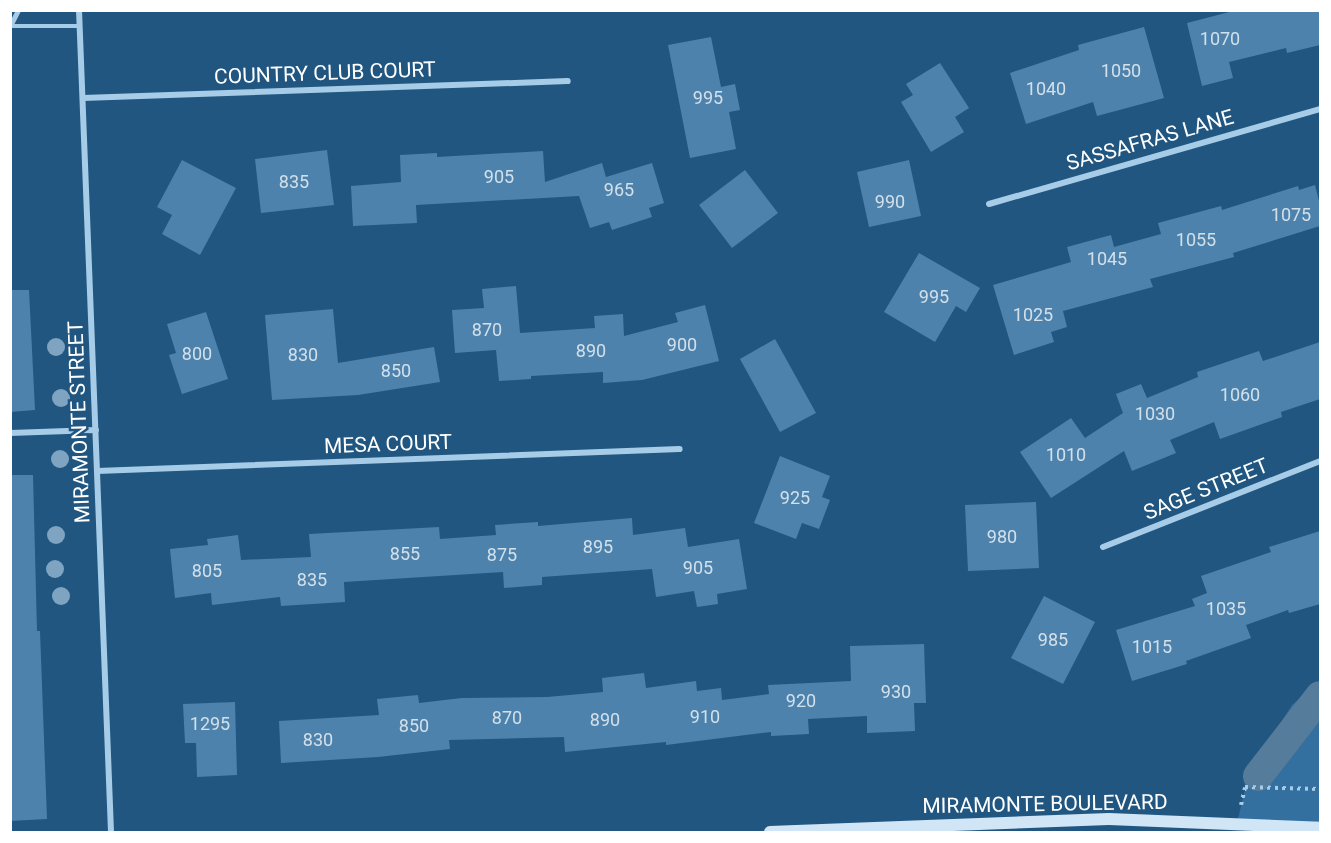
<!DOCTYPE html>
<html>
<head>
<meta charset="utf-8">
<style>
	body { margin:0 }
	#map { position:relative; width:1331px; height:843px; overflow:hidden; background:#205680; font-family:Roboto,sans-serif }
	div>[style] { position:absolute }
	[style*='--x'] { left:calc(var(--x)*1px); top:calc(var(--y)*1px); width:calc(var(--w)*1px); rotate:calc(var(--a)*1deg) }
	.green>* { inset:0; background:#34709f }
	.canal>* { height:30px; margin:-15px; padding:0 15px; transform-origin:15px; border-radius:15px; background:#567c9b }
	.building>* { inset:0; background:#4d82ac }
	.path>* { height:4px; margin-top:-2px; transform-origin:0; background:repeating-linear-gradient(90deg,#a6cce8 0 3px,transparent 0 7.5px) }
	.lane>* { height:4.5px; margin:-2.25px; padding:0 2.25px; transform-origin:2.25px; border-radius:2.25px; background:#a6cce8 }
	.street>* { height:6px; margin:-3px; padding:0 3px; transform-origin:3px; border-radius:3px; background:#a6cce8 }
	.secondary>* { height:12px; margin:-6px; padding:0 6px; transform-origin:6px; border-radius:6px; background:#d0e5f6 }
	.trees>* { width:18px; height:18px; margin:-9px; border-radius:50%; background:#7ea4c1 }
	span { translate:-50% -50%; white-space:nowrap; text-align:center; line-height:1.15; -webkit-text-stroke:5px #205680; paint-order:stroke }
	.number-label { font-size:18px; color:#d2e0ea }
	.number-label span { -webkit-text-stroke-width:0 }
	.street-label { font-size:21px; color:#fff }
	.frame { position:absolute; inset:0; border:12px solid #fff; pointer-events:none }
</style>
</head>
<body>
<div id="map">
	<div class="green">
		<i style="clip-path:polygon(1320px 681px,1320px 828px,1237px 823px,1249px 773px,1292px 705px)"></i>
	</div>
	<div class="canal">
		<i style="--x:1258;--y:776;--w:101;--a:-52.2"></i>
	</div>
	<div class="building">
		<i style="clip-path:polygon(1237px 10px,1320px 10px,1320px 45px,1287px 53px,1286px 48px,1229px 62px,1233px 78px,1202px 86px,1187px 23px)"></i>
		<i style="clip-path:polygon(1144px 27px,1164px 98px,1097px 116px,1093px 102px,1026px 124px,1010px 73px,1079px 50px,1078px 45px)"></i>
		<i style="clip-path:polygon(711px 37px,721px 87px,735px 84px,740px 110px,729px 112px,736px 149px,690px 158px,668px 45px)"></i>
		<i style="clip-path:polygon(940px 63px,969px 108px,955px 117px,964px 132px,931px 152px,901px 102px,913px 95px,906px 84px)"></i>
		<i style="clip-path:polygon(327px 150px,334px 205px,261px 213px,255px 159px)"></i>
		<i style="clip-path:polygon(543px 151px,545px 182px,602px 163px,606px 177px,652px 163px,664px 203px,649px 208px,652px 217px,612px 230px,609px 222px,590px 228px,579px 196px,416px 205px,417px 223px,353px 226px,351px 186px,401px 182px,400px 155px,437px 153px,437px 157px)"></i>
		<i style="clip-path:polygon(182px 160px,236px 188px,200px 255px,162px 234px,172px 215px,157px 207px)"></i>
		<i style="clip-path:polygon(909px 160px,921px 216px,869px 227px,857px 172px)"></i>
		<i style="clip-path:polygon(745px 170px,778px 213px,732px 248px,699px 205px)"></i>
		<i style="clip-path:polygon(1315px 185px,1320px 205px,1320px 226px,1233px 253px,1234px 257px,1150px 279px,1153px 287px,1063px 311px,1067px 327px,1051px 332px,1054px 342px,1014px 355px,993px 285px,1071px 262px,1067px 247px,1111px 235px,1114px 247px,1161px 234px,1158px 223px,1221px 206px,1222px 210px,1298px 186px,1299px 190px)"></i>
		<i style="clip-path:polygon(919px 253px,980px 288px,966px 312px,956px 306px,935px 342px,884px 312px)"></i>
		<i style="clip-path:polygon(516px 286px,520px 333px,595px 328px,594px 316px,623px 314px,624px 336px,678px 322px,675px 313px,705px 305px,719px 361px,642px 380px,603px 383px,603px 372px,531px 376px,531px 379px,499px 381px,496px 350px,455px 353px,452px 310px,484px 308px,482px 289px)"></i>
		<i style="clip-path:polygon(10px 290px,29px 290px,35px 410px,10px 412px)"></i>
		<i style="clip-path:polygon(333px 309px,338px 363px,434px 347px,440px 382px,358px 395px,272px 400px,265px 315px)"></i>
		<i style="clip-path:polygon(206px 312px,228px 379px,182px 394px,169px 355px,176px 353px,167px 324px)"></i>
		<i style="clip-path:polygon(775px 339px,816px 413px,780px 432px,740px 359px)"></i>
		<i style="clip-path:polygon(1320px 342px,1320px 399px,1281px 412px,1282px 417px,1220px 439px,1214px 422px,1170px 440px,1176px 453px,1132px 471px,1124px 451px,1051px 498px,1020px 452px,1071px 418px,1085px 438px,1123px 413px,1116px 394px,1141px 384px,1147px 398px,1198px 377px,1197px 372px,1259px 351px,1263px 361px)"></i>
		<i style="clip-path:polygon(780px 456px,830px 476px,822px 497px,830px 500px,819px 529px,802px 523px,796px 539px,754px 523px)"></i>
		<i style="clip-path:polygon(10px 475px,33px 475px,37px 631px,40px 631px,47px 819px,10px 821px)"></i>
		<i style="clip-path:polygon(1036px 502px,1039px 568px,968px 571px,965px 505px)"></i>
		<i style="clip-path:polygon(632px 518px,633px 535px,685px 528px,688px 547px,739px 539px,747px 589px,717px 594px,718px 604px,697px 607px,694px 591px,656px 597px,652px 569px,542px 577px,542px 585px,504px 588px,503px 572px,344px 582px,345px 602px,281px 606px,280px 597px,212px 605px,211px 593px,175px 598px,170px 549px,208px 545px,207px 539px,238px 535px,241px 560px,311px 557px,309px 534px,439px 527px,440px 539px,496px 535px,495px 525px,538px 522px,538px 526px)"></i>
		<i style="clip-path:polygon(1320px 531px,1320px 604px,1289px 613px,1288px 610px,1246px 625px,1251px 638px,1186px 661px,1187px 664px,1132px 681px,1116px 630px,1195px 606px,1192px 599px,1207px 593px,1201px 576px,1271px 552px,1269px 547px)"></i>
		<i style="clip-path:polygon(1044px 596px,1095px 622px,1063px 684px,1011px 658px)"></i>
		<i style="clip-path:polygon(924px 644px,926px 703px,914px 703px,915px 731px,867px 733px,867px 716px,808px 719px,809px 734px,771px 736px,771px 732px,666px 745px,666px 742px,565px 752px,564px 737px,449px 740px,450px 749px,378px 757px,281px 763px,279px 721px,379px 715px,377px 699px,418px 695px,419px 703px,462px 698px,547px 697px,603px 692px,602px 678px,644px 673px,646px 688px,696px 681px,697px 691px,721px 688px,722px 700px,769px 694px,768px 685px,851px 681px,850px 646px)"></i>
		<i style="clip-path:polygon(235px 702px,237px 775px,197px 777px,196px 743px,185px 743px,183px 704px)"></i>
	</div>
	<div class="path">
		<i style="--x:1241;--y:805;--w:18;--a:-77"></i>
		<i style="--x:1245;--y:787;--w:75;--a:1.5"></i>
	</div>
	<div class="lane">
		<i style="--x:10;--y:26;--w:70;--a:0"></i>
		<i style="--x:10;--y:26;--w:18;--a:-63"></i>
	</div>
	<div class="street">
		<i style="--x:79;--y:10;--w:823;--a:87.77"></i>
		<i style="--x:83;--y:98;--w:485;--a:-2"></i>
		<i style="--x:989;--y:204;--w:344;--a:-16"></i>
		<i style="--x:10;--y:433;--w:86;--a:-2"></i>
		<i style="--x:97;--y:471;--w:583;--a:-2.16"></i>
		<i style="--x:1103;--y:547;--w:233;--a:-21.6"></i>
	</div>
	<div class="secondary">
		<i style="--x:770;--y:832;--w:339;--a:-2.2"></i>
		<i style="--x:1109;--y:819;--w:211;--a:2.4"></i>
	</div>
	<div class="trees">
		<i style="left:56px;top:347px"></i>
		<i style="left:61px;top:398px"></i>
		<i style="left:60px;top:459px"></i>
		<i style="left:56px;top:535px"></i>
		<i style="left:55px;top:569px"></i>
		<i style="left:61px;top:596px"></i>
	</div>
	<div class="number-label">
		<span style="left:1220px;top:39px">1070</span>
		<span style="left:1121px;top:71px">1050</span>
		<span style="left:1046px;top:89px">1040</span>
		<span style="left:708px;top:98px">995</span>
		<span style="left:499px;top:177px">905</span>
		<span style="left:294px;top:182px">835</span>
		<span style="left:619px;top:190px">965</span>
		<span style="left:890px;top:202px">990</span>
		<span style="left:1291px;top:215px">1075</span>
		<span style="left:1196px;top:240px">1055</span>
		<span style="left:1107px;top:259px">1045</span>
		<span style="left:934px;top:297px">995</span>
		<span style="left:1033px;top:315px">1025</span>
		<span style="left:487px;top:330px">870</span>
		<span style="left:682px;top:345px">900</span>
		<span style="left:591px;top:351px">890</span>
		<span style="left:197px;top:354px">800</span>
		<span style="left:303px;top:355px">830</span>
		<span style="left:396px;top:371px">850</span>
		<span style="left:1240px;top:395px">1060</span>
		<span style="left:1155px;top:414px">1030</span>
		<span style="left:1066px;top:455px">1010</span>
		<span style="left:795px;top:498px">925</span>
		<span style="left:1002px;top:537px">980</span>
		<span style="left:598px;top:547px">895</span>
		<span style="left:405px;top:554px">855</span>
		<span style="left:502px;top:555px">875</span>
		<span style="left:698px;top:568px">905</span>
		<span style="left:207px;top:571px">805</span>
		<span style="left:312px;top:580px">835</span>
		<span style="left:1226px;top:609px">1035</span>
		<span style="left:1053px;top:640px">985</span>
		<span style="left:1152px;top:647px">1015</span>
		<span style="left:896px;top:692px">930</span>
		<span style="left:801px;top:701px">920</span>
		<span style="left:705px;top:717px">910</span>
		<span style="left:507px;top:718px">870</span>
		<span style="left:605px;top:720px">890</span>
		<span style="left:210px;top:724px">1295</span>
		<span style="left:414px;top:726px">850</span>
		<span style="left:318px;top:740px">830</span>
	</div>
	<div class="street-label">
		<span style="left:325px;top:73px;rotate:-2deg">COUNTRY CLUB COURT</span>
		<span style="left:1150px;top:140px;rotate:-16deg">SASSAFRAS LANE</span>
		<span style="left:79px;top:422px;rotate:-92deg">MIRAMONTE STREET</span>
		<span style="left:388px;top:444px;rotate:-2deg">MESA COURT</span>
		<span style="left:1206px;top:489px;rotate:-22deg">SAGE STREET</span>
		<span style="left:1045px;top:804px;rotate:-1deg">MIRAMONTE BOULEVARD</span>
	</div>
	<div class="frame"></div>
</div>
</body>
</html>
